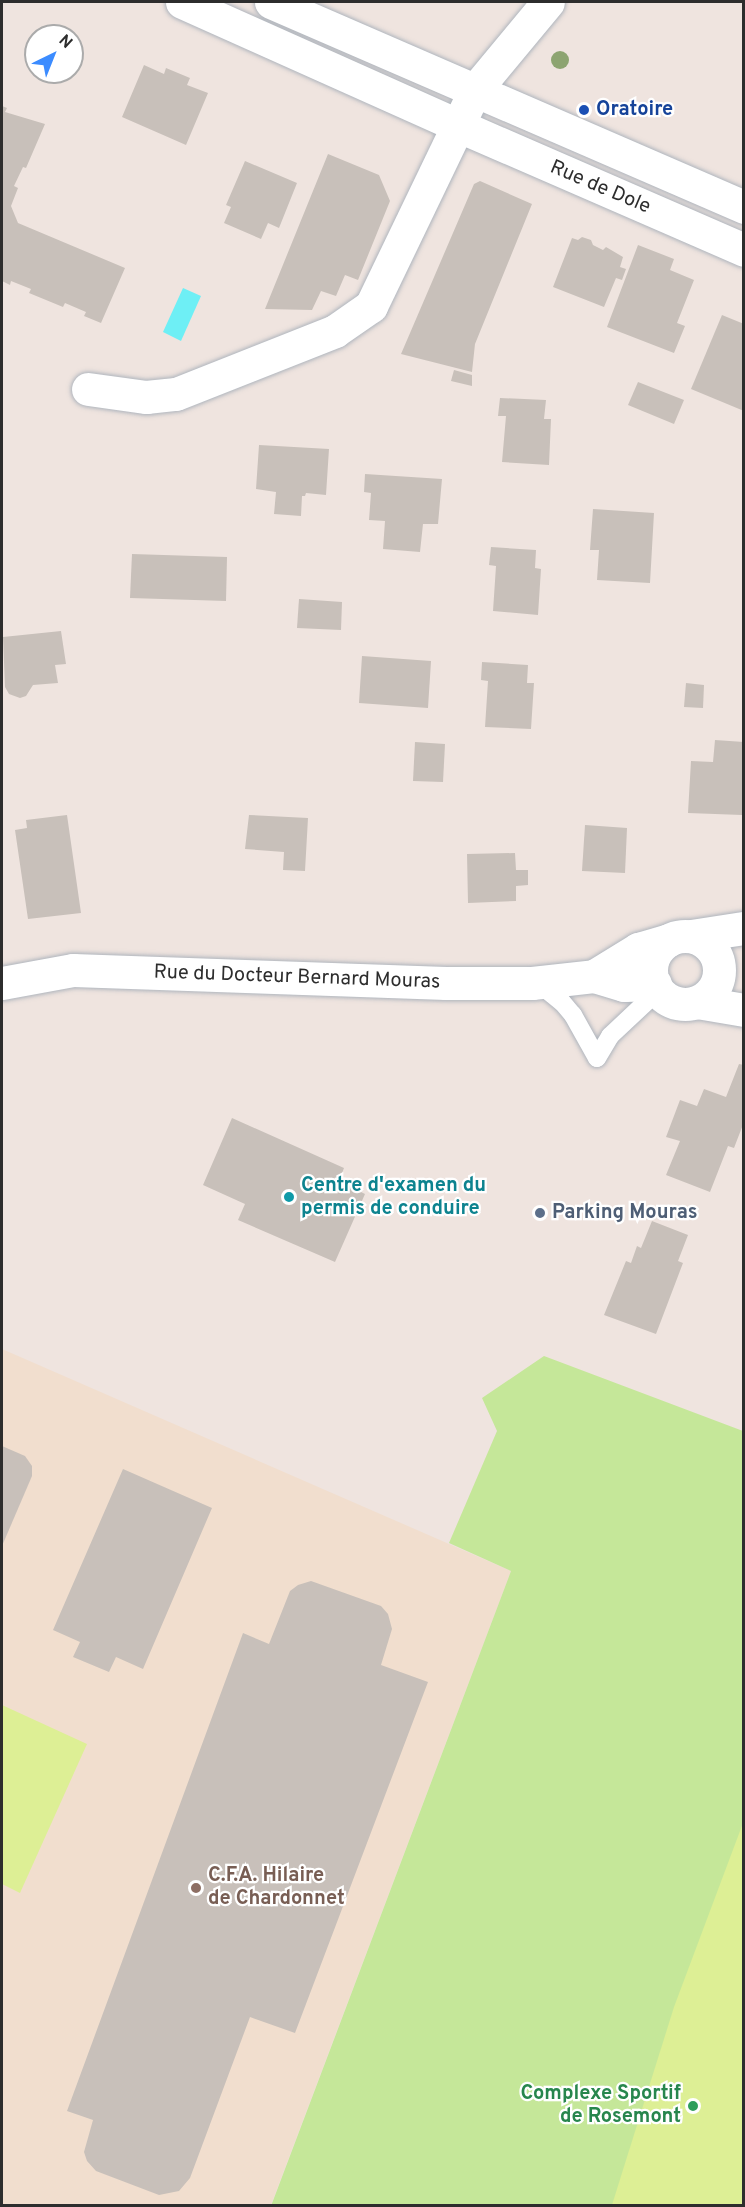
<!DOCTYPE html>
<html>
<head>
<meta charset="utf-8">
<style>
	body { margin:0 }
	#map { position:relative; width:745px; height:2207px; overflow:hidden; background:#efe4df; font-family:Overpass,sans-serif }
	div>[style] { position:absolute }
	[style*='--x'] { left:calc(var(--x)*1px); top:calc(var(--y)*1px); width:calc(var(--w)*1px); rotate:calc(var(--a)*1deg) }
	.education>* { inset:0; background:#f1dece }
	.green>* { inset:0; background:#c5e799 }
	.pitch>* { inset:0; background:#ddef95 }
	.water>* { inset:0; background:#6eeff5 }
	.building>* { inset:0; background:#c8c0ba }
	.roads { filter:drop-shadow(0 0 2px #afb5bd) drop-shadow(0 0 2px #afb5bd) }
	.lane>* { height:18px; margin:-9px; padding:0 9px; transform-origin:9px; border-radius:9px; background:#fff }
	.street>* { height:33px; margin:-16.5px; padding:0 16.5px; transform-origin:16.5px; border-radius:16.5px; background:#fff }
	.street>.ring { margin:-16.5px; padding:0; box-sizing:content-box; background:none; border:33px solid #fff; border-radius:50% }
	.secondary>* { height:33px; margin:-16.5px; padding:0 16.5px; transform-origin:16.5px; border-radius:16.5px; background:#fff }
	.trees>* { width:18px; height:18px; margin:-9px; border-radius:50%; background:#8da471 }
	.dots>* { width:16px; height:16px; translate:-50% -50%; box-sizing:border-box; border:3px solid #fff; border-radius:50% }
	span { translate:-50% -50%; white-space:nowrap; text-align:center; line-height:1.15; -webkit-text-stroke:4.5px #fff; paint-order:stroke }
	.transit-label { font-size:20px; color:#164399; font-weight:700 }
	.left { translate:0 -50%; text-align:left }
	.street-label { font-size:20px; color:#2d2d2d }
	.culture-label { font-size:20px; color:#0d838f; font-weight:700 }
	.service-label { font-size:20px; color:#4e5e75; font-weight:700 }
	.education-label { font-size:20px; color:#785e54; font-weight:700 }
	.leisure-label { font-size:20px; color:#27864d; font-weight:700 }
	.right { translate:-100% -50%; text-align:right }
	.frame { position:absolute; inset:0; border:3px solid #2d2d2d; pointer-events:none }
	.north { position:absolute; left:24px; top:24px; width:60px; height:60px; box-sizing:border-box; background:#fff; border:2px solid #ababab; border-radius:50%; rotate:43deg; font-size:16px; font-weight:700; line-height:24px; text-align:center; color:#2d2d2d }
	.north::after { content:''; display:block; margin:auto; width:21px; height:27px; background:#3c8cff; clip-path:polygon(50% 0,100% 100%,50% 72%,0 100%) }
</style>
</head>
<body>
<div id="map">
	<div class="education">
		<i style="clip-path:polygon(2px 1349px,511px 1571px,271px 2205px,2px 2205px)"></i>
	</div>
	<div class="green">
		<i style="clip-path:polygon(544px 1356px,743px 1431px,743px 2064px,692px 2205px,271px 2206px,511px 1571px,449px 1543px,497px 1431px,482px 1398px)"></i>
	</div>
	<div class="pitch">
		<i style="clip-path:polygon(2px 1705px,87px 1744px,20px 1893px,2px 1884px)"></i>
		<i style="clip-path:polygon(743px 1823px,743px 2205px,612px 2205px,674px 2007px)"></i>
	</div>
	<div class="water">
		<i style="clip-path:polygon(183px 288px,201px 296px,181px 341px,163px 332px)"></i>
	</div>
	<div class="building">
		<i style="clip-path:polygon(144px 65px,164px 74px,166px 68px,190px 78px,187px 85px,208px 93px,186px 145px,122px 117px)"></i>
		<i style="clip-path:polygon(2px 106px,7px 108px,5px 112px,45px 124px,26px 168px,23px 167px,14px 186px,18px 188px,11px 206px,18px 223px,125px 268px,101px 323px,84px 316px,86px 312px,65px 303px,63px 307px,29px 293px,31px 289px,11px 281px,10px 285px,2px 281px)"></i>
		<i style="clip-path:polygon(328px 154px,379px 175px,390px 201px,358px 280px,345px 275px,336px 296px,321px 291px,312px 310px,265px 309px)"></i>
		<i style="clip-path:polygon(245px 161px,297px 183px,279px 228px,268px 223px,261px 239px,224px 223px,231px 207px,226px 205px)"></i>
		<i style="clip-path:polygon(480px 181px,532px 204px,475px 344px,472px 372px,401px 354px,474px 184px)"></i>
		<i style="clip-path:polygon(582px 237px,591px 240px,593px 245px,603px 250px,606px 247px,623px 257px,620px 267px,626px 269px,622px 280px,616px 278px,604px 307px,553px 287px,572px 238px,578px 240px)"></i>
		<i style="clip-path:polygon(638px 245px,674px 259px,670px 270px,694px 280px,677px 323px,685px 326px,674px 353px,607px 327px)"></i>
		<i style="clip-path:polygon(722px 315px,744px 324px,744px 411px,691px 389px)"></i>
		<i style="clip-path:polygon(454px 370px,472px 375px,472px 386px,451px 381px)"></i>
		<i style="clip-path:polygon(638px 382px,684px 400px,674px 424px,628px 405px)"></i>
		<i style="clip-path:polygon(500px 398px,546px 400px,544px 419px,551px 419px,549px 465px,502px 462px,506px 416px,498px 416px)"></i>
		<i style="clip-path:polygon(259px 445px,329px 449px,326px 495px,306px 493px,305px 496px,302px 496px,301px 516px,274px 514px,276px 492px,256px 489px)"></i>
		<i style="clip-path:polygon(365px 474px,442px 479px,438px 524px,423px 524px,420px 552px,383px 549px,385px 521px,369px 520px,371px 493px,364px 492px)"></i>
		<i style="clip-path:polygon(593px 509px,654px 513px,650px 583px,597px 580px,599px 550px,590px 550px)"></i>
		<i style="clip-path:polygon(491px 547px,536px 550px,535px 568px,541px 569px,538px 615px,493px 611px,496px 566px,489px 565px)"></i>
		<i style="clip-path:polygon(132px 554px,227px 557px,226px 601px,130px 598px)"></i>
		<i style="clip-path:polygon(299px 599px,342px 602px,341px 630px,297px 628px)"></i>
		<i style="clip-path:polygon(61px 631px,66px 664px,55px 665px,58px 683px,33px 685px,26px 696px,20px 698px,9px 694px,5px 687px,3px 637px)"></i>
		<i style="clip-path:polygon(362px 656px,431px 661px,428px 708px,359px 703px)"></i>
		<i style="clip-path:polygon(482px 662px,528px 665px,527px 683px,534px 683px,531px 729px,485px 727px,488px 681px,481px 680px)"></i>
		<i style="clip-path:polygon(686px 683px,704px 685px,703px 708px,684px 707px)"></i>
		<i style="clip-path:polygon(715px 740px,744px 742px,742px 815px,688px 813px,691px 761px,713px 762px)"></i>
		<i style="clip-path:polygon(415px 742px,445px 744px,443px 782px,413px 781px)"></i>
		<i style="clip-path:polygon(67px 815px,81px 913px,28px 919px,15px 830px,27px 828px,26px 820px)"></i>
		<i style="clip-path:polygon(249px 815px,308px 818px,305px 871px,283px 870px,284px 852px,245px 849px)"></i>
		<i style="clip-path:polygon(585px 825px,627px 828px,625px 873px,582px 871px)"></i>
		<i style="clip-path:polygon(515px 853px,516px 870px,528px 870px,528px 885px,516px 886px,516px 901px,468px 903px,467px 854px)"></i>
		<i style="clip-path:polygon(739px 1064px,744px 1065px,744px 1122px,734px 1148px,728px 1146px,710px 1192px,666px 1175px,680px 1141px,666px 1137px,680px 1100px,697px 1106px,704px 1089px,726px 1097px)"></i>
		<i style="clip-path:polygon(232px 1118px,344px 1168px,339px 1181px,365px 1194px,335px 1262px,238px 1220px,245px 1204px,203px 1185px)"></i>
		<i style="clip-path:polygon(652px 1221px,688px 1235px,678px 1261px,683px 1263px,656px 1334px,604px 1315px,626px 1261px,631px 1263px,637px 1246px,641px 1248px)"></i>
		<i style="clip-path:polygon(2px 1446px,25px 1456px,32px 1466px,32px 1476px,2px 1546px)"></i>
		<i style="clip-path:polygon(123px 1469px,212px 1508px,143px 1669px,116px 1657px,109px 1672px,73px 1657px,80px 1642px,53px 1630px)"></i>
		<i style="clip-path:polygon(311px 1581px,381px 1606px,388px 1614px,392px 1629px,381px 1665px,428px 1682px,295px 2033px,250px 2017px,190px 2178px,179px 2191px,159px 2195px,96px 2171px,87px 2161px,84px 2152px,93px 2120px,67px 2111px,243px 1633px,269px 1644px,290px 1591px,298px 1585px)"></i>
	</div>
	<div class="roads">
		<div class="lane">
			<i style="--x:537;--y:982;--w:32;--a:39"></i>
			<i style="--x:562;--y:1002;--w:17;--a:50"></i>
			<i style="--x:573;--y:1015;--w:49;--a:60.8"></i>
			<i style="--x:597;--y:1058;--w:26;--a:-59"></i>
			<i style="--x:610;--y:1036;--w:67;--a:-43.2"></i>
		</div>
		<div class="street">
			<i style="--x:88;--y:389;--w:59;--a:7.9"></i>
			<i style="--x:146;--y:397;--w:30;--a:-6"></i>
			<i style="--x:176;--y:394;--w:171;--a:-21.6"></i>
			<i style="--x:335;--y:331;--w:44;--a:-34.8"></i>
			<i style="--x:371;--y:306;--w:240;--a:-64.3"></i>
			<i style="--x:475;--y:90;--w:114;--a:-50.3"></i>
			<i style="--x:691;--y:936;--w:54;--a:-8.6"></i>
			<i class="ring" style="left:651px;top:936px;width:35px;height:35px"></i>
			<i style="--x:594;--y:976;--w:52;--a:-31.5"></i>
			<i style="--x:638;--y:949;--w:32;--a:-16"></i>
			<i style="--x:2;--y:983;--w:72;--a:-10.4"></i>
			<i style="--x:73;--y:970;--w:373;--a:2"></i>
			<i style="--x:446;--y:983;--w:86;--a:0"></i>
			<i style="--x:532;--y:983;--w:62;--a:-6.4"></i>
			<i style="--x:594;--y:976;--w:31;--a:17"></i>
			<i style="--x:624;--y:985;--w:31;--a:-2"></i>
			<i style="--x:697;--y:1002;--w:48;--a:9.7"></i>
		</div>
		<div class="secondary">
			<i style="--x:182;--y:2;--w:301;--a:24.1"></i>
			<i style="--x:457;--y:125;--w:313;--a:23.5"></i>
			<i style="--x:271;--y:2;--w:516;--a:23.43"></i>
		</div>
	</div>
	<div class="trees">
		<i style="left:560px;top:60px"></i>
	</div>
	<div class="dots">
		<i style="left:584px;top:110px;background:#1a4fb4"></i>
		<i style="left:289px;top:1197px;background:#0f9aa8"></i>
		<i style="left:540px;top:1213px;background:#5c6f8a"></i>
		<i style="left:196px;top:1888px;background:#8d6e63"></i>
		<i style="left:693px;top:2106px;background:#2e9e5b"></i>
	</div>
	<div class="transit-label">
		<span class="left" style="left:596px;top:110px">Oratoire</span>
	</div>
	<div class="street-label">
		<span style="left:600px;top:188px;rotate:23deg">Rue de Dole</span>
		<span style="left:297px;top:978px;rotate:2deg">Rue du Docteur Bernard Mouras</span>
	</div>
	<div class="culture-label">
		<span class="left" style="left:301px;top:1198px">Centre d'examen du<br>permis de conduire</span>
	</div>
	<div class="service-label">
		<span class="left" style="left:552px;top:1213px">Parking Mouras</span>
	</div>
	<div class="education-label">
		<span class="left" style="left:208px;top:1888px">C.F.A. Hilaire<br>de Chardonnet</span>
	</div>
	<div class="leisure-label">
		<span class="right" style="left:681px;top:2106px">Complexe Sportif<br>de Rosemont</span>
	</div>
	<div class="frame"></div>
	<div class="north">N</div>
</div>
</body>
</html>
